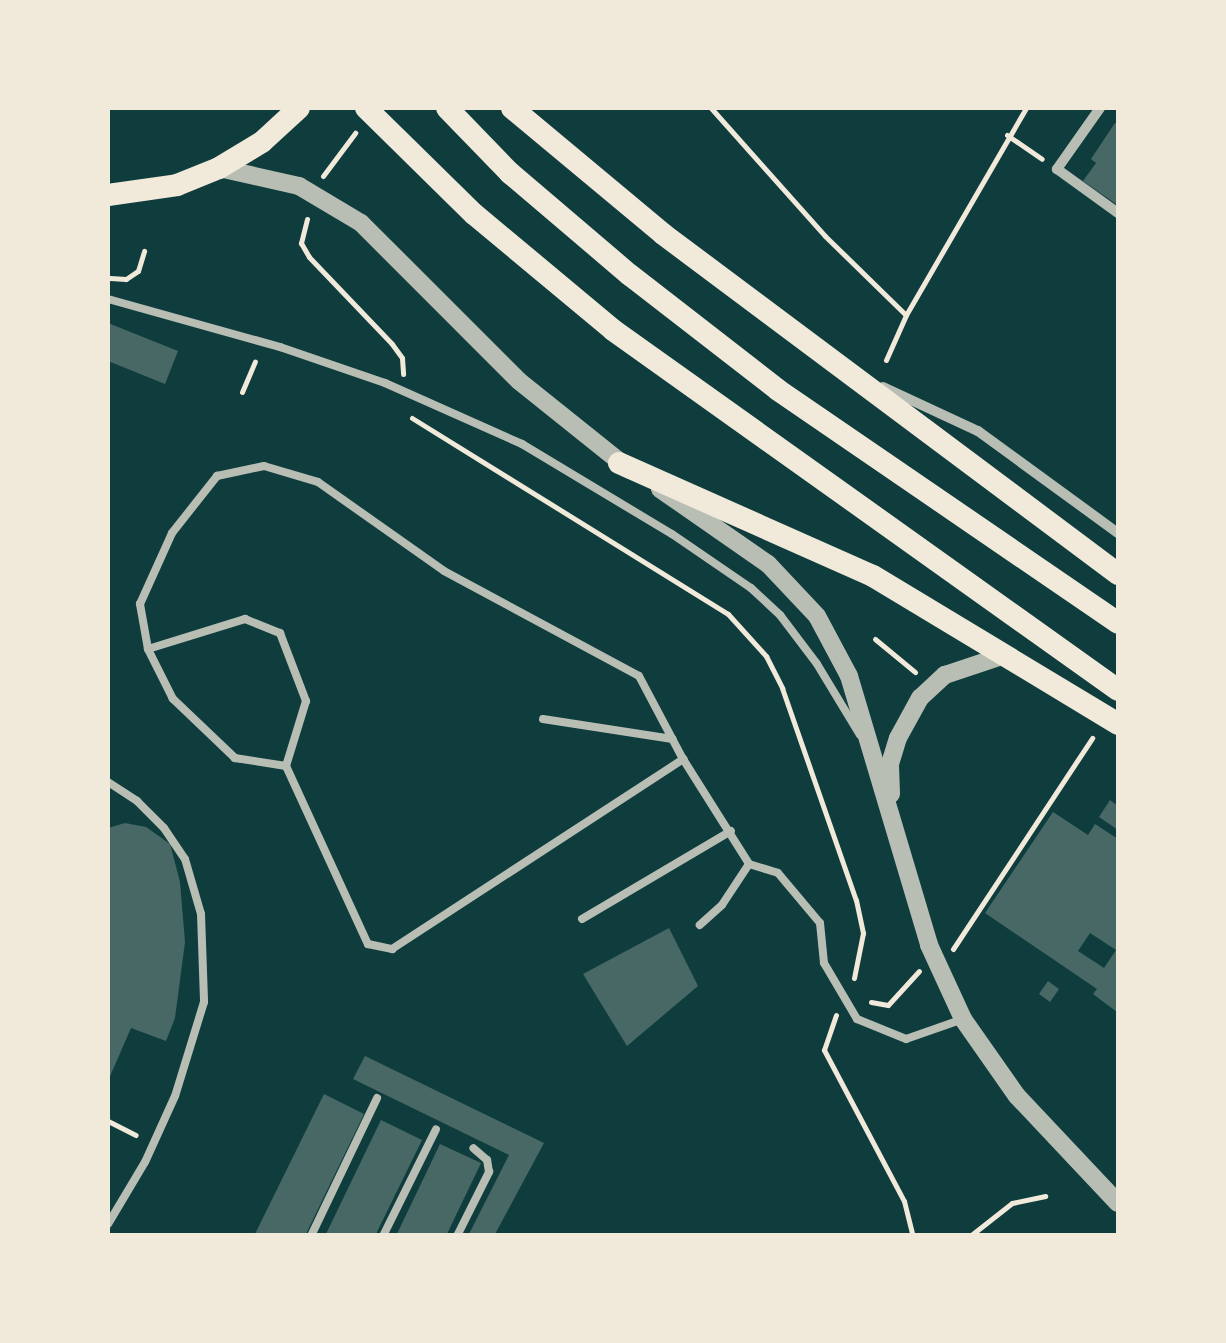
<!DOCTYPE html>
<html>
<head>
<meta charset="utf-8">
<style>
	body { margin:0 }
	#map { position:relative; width:1226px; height:1343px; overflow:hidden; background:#0f3d3e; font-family:"Work Sans",sans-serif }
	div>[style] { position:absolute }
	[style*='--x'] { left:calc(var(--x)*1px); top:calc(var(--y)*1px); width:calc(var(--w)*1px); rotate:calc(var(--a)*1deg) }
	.building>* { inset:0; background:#486865 }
	.path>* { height:5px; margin:-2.5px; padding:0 2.5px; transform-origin:2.5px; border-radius:2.5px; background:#f1e9da }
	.service>* { height:8px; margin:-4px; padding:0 4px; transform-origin:4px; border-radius:4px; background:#b8beb3 }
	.minor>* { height:10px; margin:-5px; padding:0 5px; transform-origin:5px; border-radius:5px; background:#b8beb3 }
	.tertiary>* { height:18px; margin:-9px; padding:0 9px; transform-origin:9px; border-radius:9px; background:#b8beb3 }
	.primary>* { height:22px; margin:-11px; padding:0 11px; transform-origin:11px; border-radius:11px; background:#f1e9da }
	.trunk>* { height:22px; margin:-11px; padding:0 11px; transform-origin:11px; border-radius:11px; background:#f1e9da }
	span { translate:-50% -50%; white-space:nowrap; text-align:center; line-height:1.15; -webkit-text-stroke:8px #f1e9da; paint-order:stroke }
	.frame { position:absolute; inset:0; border:110px solid #f1e9da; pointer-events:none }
</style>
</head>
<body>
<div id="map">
	<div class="building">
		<i style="clip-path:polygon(1115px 123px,1118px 125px,1116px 204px,1083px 181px,1096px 163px,1091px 159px)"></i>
		<i style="clip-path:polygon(108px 323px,178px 351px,165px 384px,108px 361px)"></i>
		<i style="clip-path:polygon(1110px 800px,1118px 806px,1118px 830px,1099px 817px)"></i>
		<i style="clip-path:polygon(evenodd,1053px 812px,1088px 835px,1095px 824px,1118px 839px,1117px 1012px,1093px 994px,1097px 989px,985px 913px,1053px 812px,1090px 933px,1116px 950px,1104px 968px,1078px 951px,1090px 933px)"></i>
		<i style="clip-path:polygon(125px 823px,146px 827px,170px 844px,180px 882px,185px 942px,175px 1018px,166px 1041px,131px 1028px,108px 1081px,108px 828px)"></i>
		<i style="clip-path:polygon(669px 928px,698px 986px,627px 1046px,583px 974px)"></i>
		<i style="clip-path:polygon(1048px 981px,1059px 989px,1050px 1002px,1039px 994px)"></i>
		<i style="clip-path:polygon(365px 1056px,544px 1143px,494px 1236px,468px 1236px,509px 1155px,353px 1079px)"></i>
		<i style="clip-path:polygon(324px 1094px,364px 1114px,305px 1236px,254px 1236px)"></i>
		<i style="clip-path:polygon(381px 1120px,422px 1140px,375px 1236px,325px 1236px)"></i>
		<i style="clip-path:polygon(440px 1144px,481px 1163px,446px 1236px,396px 1236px)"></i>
	</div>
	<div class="path">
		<i style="--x:711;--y:108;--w:171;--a:48.3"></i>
		<i style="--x:825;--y:236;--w:113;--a:44.3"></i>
		<i style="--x:1007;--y:135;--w:42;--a:34.4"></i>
		<i style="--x:323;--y:176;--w:54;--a:-53.3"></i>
		<i style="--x:307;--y:219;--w:25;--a:104"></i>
		<i style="--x:301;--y:243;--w:16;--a:60"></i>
		<i style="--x:309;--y:257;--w:120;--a:46.3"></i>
		<i style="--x:392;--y:344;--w:17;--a:54"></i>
		<i style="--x:402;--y:358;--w:16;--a:86"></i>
		<i style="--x:110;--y:278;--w:16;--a:4"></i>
		<i style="--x:126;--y:279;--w:14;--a:-34"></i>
		<i style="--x:138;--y:271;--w:21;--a:-73"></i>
		<i style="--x:886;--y:360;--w:49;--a:-66"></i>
		<i style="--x:906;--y:315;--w:239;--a:-59.9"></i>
		<i style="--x:242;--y:392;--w:33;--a:-67"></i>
		<i style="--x:412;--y:418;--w:372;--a:31.8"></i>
		<i style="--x:728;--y:614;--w:57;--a:47.9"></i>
		<i style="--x:766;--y:656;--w:36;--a:63"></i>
		<i style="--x:782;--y:688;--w:225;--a:70.8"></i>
		<i style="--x:856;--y:900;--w:34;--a:78"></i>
		<i style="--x:863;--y:933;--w:46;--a:101.3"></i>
		<i style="--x:875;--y:639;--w:52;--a:39.5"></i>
		<i style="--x:953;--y:949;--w:253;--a:-56.6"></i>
		<i style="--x:871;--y:1002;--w:17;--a:10"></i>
		<i style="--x:888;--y:1005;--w:46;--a:-47.6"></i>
		<i style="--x:836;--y:1015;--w:37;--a:109"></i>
		<i style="--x:824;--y:1050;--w:171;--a:62.1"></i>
		<i style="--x:904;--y:1201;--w:36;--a:76"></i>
		<i style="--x:108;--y:1121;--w:31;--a:27"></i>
		<i style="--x:970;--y:1236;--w:53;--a:-38.2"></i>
		<i style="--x:1012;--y:1203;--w:34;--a:-12"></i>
	</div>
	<div class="service">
		<i style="--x:108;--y:299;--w:179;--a:15.6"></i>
		<i style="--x:280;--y:347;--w:111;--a:18.9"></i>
		<i style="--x:385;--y:383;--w:150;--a:24"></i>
		<i style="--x:522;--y:444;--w:175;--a:31"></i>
		<i style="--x:672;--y:534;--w:96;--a:34.4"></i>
		<i style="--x:751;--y:588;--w:40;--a:43"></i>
		<i style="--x:780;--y:615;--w:61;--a:52.9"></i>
		<i style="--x:817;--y:664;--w:83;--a:58.8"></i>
		<i style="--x:148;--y:649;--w:102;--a:-17.2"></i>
		<i style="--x:245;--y:619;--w:38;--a:22"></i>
		<i style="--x:280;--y:633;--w:73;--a:69.1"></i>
		<i style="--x:306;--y:701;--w:68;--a:107.1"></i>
		<i style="--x:286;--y:766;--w:196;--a:65.3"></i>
		<i style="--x:368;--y:944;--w:25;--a:12"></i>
		<i style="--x:392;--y:949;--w:348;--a:-33.1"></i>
		<i style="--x:543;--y:719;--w:131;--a:8.8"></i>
		<i style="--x:286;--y:766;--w:52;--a:-171.1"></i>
		<i style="--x:235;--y:758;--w:86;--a:-136.4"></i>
		<i style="--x:173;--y:699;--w:56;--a:-116.6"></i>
		<i style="--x:148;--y:649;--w:46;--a:-100.1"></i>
		<i style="--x:140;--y:604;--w:78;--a:-65.7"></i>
		<i style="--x:172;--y:533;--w:73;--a:-51.7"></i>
		<i style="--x:217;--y:476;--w:48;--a:-12"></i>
		<i style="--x:264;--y:466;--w:56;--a:16.5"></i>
		<i style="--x:318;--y:482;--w:154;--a:35.2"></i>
		<i style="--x:444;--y:571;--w:221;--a:28.3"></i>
		<i style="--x:639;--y:676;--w:94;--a:62.1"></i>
		<i style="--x:683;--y:759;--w:124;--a:57.8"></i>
		<i style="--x:749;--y:864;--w:49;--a:123.4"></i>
		<i style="--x:722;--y:905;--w:30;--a:138"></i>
		<i style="--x:108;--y:782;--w:35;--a:33"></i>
		<i style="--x:137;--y:801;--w:38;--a:45"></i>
		<i style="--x:164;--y:828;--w:37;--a:56"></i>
		<i style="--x:185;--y:859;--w:57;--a:73.8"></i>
		<i style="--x:201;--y:914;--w:88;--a:88"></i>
		<i style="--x:204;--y:1002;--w:98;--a:107.1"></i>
		<i style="--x:175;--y:1096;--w:72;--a:114.4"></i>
		<i style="--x:145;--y:1162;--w:72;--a:120.8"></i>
		<i style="--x:749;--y:864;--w:30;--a:17"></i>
		<i style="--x:778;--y:873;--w:65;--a:50"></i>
		<i style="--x:820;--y:923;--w:40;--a:84.3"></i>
		<i style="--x:824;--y:963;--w:65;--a:59.5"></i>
		<i style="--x:857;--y:1019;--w:53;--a:22.2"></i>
		<i style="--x:906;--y:1039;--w:60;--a:-19.3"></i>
		<i style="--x:582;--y:919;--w:173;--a:-30.6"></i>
		<i style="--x:311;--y:1236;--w:153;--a:-64.4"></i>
		<i style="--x:383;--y:1236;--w:119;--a:-63.6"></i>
		<i style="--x:457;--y:1236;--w:72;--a:-63.4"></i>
		<i style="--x:489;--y:1172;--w:12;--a:-99"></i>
		<i style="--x:487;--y:1160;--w:18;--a:-139"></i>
	</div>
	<div class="minor">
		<i style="--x:1100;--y:108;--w:75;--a:125.2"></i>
		<i style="--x:1057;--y:169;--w:75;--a:35.8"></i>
		<i style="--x:883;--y:387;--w:105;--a:24.9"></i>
		<i style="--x:978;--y:431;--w:173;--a:36.1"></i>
	</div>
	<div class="tertiary">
		<i style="--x:219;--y:168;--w:82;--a:12.7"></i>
		<i style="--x:299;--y:186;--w:72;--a:30.8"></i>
		<i style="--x:361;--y:223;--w:223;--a:45"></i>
		<i style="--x:519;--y:381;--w:142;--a:38.7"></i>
		<i style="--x:660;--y:489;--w:131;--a:34.8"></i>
		<i style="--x:768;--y:564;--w:71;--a:46.7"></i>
		<i style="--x:817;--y:616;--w:68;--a:61.9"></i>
		<i style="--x:849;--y:676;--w:281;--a:73.4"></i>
		<i style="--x:929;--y:945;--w:81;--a:65.3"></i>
		<i style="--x:963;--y:1019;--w:94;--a:55"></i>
		<i style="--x:1017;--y:1096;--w:147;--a:46.7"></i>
		<i style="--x:891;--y:794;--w:30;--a:-92"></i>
		<i style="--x:890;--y:764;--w:27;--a:-73"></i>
		<i style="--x:898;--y:738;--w:46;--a:-61.2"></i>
		<i style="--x:920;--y:698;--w:34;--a:-43"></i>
		<i style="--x:945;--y:675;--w:60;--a:-18.4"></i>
	</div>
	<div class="primary">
		<i style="--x:512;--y:108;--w:197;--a:39.8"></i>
		<i style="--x:663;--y:234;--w:568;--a:36.77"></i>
		<i style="--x:108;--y:195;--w:70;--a:-8.2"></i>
		<i style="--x:177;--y:185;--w:45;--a:-22"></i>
		<i style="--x:219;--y:168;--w:50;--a:-31.2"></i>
		<i style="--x:262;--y:142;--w:50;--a:-42.6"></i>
		<i style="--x:619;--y:463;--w:278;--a:24"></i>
		<i style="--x:873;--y:576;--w:286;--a:31.1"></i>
	</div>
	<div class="trunk">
		<i style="--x:366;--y:108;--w:151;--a:44.5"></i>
		<i style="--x:474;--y:214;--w:181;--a:39.8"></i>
		<i style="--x:613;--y:330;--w:620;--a:35.48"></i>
		<i style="--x:447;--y:108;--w:91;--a:45.9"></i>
		<i style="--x:510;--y:173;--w:157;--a:40.4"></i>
		<i style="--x:630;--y:275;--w:187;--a:37.8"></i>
		<i style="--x:778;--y:390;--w:412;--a:34.4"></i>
	</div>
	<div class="frame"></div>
</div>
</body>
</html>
